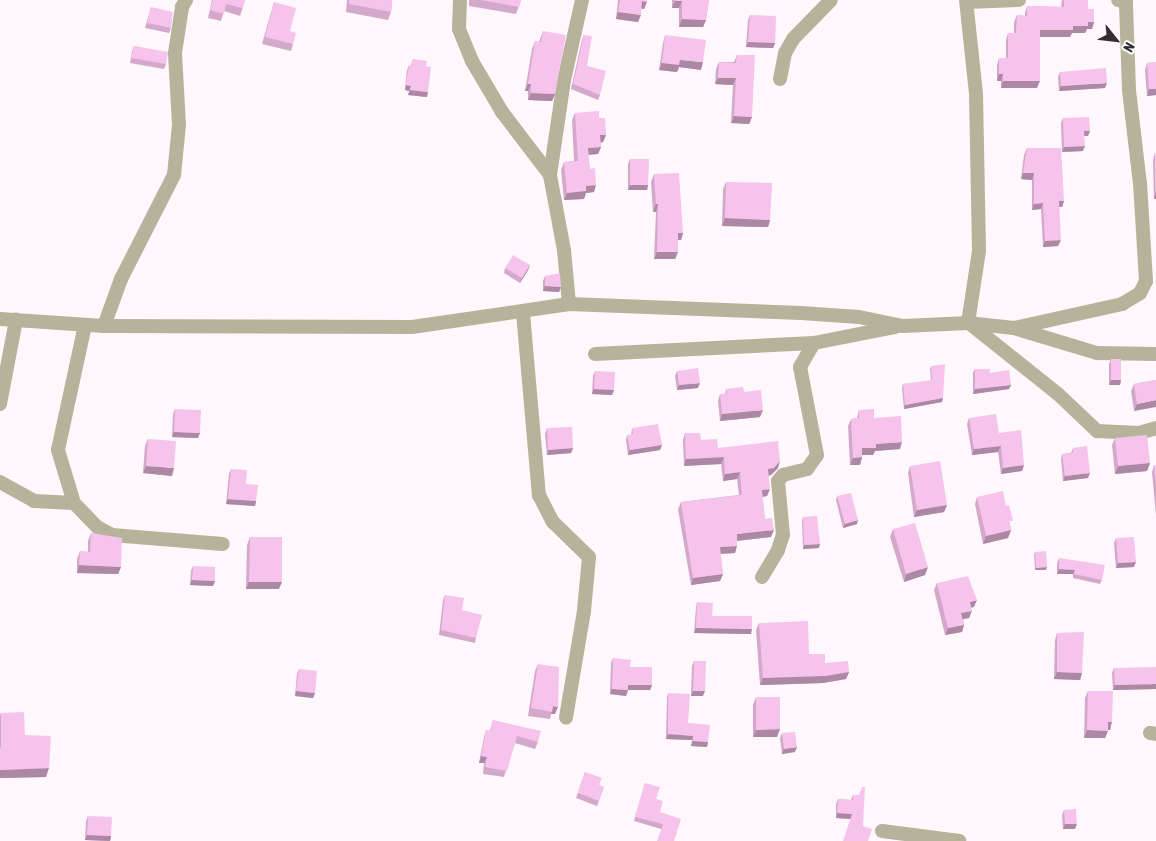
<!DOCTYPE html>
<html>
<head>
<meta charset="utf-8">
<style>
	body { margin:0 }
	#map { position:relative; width:1156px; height:841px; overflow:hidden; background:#fef7fc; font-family:"Asap Condensed",sans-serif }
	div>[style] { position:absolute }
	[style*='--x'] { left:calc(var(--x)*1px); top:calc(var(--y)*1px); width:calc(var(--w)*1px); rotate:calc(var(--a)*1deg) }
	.minor>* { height:14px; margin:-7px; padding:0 7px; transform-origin:7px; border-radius:7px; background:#b7b39a }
	.wall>* { inset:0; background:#d4a8cb }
	.shaded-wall>* { inset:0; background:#ac88a5 }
	.building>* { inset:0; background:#f6c3ec }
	span { translate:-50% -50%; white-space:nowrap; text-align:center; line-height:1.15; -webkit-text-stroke:4px #fff; paint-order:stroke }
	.north { position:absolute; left:1091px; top:15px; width:50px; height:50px; -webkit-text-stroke:4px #fff; paint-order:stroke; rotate:119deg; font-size:14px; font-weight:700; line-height:20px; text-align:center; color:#332d32 }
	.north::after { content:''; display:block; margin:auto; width:18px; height:22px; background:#332d32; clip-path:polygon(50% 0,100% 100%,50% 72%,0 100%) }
</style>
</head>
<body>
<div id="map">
	<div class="minor">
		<i style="--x:460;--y:0;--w:29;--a:92"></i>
		<i style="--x:459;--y:29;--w:35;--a:68"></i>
		<i style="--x:472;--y:61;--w:59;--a:59.5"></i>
		<i style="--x:502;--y:112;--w:79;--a:52.7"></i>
		<i style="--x:966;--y:0;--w:95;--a:83.9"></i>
		<i style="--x:976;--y:94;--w:157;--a:88.9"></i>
		<i style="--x:979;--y:251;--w:73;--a:98.7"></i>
		<i style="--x:967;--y:2;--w:52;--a:-2.2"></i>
		<i style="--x:780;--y:79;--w:26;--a:-79"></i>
		<i style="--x:785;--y:53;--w:16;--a:-60"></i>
		<i style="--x:793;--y:39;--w:54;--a:-45.7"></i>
		<i style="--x:569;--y:304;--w:54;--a:-95.3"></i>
		<i style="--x:564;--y:250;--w:76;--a:-100.6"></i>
		<i style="--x:550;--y:175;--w:96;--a:-81.6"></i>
		<i style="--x:564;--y:80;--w:82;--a:-77.3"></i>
		<i style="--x:523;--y:313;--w:183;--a:85"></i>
		<i style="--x:539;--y:495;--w:30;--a:63"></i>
		<i style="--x:553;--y:522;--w:50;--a:44.2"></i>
		<i style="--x:589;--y:557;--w:54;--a:95.3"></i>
		<i style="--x:584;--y:611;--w:108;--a:99.6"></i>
		<i style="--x:0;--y:319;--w:104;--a:3.9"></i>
		<i style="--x:104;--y:326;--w:308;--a:0.2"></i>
		<i style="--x:412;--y:327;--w:159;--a:-8.3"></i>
		<i style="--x:569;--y:304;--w:232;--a:2.2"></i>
		<i style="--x:801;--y:313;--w:58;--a:3.9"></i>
		<i style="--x:859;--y:317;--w:45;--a:11.6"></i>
		<i style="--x:903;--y:326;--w:65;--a:-2.6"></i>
		<i style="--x:968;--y:323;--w:46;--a:6.2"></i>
		<i style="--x:1014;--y:328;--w:87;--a:16.8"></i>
		<i style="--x:1097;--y:353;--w:59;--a:1"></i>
		<i style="--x:969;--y:323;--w:114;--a:38.6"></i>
		<i style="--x:1058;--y:394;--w:54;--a:43.5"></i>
		<i style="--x:1097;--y:431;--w:42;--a:2.7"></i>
		<i style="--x:1139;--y:433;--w:18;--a:-16"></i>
		<i style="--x:85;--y:325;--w:128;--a:102.2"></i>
		<i style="--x:58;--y:450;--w:55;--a:73.2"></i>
		<i style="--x:74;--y:503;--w:33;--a:46"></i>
		<i style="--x:97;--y:527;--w:17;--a:28"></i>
		<i style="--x:112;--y:535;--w:111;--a:4.6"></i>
		<i style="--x:104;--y:326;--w:50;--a:-70.1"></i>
		<i style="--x:121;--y:279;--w:117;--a:-63"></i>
		<i style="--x:174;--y:175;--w:50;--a:-84.3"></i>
		<i style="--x:179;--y:125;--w:72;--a:-93.2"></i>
		<i style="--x:175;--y:53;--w:47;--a:-81.3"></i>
		<i style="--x:182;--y:7;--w:8;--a:-60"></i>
		<i style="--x:1014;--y:328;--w:111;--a:-12.5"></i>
		<i style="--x:1122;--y:304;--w:21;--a:-31"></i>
		<i style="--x:1140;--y:293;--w:13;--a:-63"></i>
		<i style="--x:1146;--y:281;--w:97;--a:-93.5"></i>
		<i style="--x:1140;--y:184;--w:95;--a:-96.7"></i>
		<i style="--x:1129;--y:90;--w:88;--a:-92"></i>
		<i style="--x:1126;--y:2;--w:8;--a:-166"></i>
		<i style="--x:595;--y:354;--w:219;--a:-2.9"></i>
		<i style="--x:814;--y:343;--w:83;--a:-11.2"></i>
		<i style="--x:0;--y:404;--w:86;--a:-79.2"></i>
		<i style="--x:0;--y:482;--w:39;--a:29"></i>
		<i style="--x:34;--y:501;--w:40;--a:2.9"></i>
		<i style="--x:762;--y:577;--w:31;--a:-59"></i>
		<i style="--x:778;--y:550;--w:16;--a:-72"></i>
		<i style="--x:783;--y:535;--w:54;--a:-95.3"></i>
		<i style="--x:778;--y:481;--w:8;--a:-50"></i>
		<i style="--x:783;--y:475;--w:25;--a:-14"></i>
		<i style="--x:807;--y:469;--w:17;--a:-54"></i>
		<i style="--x:817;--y:455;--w:90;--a:-100.9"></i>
		<i style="--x:800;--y:367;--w:28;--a:-60"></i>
		<i style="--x:1150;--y:733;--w:6;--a:9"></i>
		<i style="--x:882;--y:831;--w:78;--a:7.4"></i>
	</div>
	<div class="wall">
		<i style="clip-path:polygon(212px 0,245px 0,240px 16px,224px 11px,221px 21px,208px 18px)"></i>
		<i style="clip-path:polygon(347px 0,392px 0,391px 12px,388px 20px,346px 12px)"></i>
		<i style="clip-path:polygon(469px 0,521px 0,516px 14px,469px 6px)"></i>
		<i style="clip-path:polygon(618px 0,647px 0,644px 9px,641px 9px,638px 22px,616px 19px)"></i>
		<i style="clip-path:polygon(672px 0,709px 0,706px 20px,703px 27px,679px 27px,679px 8px,672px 8px)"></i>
		<i style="clip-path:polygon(1062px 0,1088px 0,1088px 9px,1094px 22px,1092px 29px,1087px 29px,1085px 33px,1072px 33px,1070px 37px,1040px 37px,1037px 88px,1001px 88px,1001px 81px,997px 81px,997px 65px,999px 58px,1006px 58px,1006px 40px,1008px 33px,1014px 33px,1014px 22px,1017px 15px,1025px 16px,1025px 13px,1027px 6px,1061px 7px)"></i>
		<i style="clip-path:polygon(274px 2px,290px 31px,293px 44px,291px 51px,262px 44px)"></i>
		<i style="clip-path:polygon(151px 7px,171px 28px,169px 33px,145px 28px)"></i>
		<i style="clip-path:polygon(750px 15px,775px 43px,773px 48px,746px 47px,748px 20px)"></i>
		<i style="clip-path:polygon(543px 31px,555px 94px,552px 101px,528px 100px,528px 91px,525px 91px,532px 49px,535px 41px,539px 42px)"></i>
		<i style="clip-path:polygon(584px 35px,587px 66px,600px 95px,598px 100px,571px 89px,582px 40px)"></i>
		<i style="clip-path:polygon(665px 35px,701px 70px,679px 67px,677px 72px,659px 70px,663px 43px)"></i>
		<i style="clip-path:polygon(134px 46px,166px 64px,164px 69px,130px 63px,132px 51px)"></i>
		<i style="clip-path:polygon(737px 55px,752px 117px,749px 124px,731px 123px,733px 85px,715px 84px,716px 69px,719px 62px,734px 62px)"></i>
		<i style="clip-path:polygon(413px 59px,426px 66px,427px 97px,408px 95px,409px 91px,405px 90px,407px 70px,409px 65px,411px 65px)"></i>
		<i style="clip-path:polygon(1156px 62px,1156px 95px,1147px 96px,1145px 70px,1147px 63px)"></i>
		<i style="clip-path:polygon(1060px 72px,1105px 88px,1059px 91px,1058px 77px)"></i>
		<i style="clip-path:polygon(575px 113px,599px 118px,606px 135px,603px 142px,600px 143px,601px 147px,598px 154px,588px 155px,590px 169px,594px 192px,586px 193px,584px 199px,564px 200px,561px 170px,564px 162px,574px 161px,572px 120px)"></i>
		<i style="clip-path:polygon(1063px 118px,1088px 136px,1084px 136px,1083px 151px,1062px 152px,1061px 123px)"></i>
		<i style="clip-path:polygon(1027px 148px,1064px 201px,1062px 207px,1059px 207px,1058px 246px,1043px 247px,1041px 209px,1032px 210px,1032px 180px,1021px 179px,1024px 155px)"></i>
		<i style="clip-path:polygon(1155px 153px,1156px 199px,1154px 199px,1153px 160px)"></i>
		<i style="clip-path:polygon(630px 159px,648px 185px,647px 190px,628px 190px,628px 164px)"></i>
		<i style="clip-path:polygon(654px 174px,683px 233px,681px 240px,678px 240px,678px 252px,675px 259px,654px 259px,656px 212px,653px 212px,651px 182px)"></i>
		<i style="clip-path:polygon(726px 182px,770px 220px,768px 227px,722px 226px,723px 189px)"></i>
		<i style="clip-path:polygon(530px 265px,528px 270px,520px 283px,504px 273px,505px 268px)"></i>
		<i style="clip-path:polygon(545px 276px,561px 287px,559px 292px,543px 291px,543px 281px)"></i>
		<i style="clip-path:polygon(1111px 359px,1121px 380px,1120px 385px,1109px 385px,1109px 364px)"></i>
		<i style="clip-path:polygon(931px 366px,943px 398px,942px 402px,904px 409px,902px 388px,903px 384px,931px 381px,930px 369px)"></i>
		<i style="clip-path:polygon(975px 369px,990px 373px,1011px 385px,1009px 389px,973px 394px,973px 373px)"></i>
		<i style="clip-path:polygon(595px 371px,614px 390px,612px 395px,592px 394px,593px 376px)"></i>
		<i style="clip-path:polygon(677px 371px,698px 388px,677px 390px,675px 376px)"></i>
		<i style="clip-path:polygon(1156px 380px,1134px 411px,1131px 391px,1134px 384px)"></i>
		<i style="clip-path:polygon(726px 389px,744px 392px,760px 417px,720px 421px,718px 401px,720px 394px,725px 394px)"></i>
		<i style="clip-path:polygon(175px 409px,198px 438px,172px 437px,173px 414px)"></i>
		<i style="clip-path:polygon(859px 410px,874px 418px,900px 449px,875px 451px,873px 455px,862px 455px,862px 457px,860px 465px,850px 465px,848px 426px,851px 419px,857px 418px)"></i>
		<i style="clip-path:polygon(969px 418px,999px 433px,1024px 465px,1022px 471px,1001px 474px,998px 452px,972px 455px,967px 424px)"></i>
		<i style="clip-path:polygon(547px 428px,573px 448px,571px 453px,547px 455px,545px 434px)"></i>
		<i style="clip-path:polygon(632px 428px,662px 445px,660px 450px,628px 455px,626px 440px,627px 435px,631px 435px)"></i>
		<i style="clip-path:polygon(685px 433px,718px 448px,778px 468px,771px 475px,768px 476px,767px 496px,762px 497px,765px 519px,771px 537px,737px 541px,735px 553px,720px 554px,723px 574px,720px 581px,691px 585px,678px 509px,681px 502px,739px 495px,737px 479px,723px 481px,721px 464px,684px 466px,683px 440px)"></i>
		<i style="clip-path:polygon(1115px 438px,1150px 463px,1147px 471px,1115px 474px,1112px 445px)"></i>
		<i style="clip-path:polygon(148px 439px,172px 476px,143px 473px,145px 446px)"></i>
		<i style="clip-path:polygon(1073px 448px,1088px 478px,1063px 481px,1061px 459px,1062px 454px,1071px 453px)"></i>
		<i style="clip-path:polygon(1154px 465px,1156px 465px,1156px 515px,1152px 472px)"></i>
		<i style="clip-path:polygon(910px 466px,947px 505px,944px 512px,914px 517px,908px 473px)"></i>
		<i style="clip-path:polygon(231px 469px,246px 484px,256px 501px,255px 506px,226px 504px,229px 474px)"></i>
		<i style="clip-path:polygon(837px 496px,857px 524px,843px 528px,836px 500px)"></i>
		<i style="clip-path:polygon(977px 497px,1006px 506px,1011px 530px,1008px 538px,983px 544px,975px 504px)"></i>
		<i style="clip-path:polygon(803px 517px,819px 548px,803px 549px,802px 521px)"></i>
		<i style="clip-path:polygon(893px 529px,925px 575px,904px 582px,890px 537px)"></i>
		<i style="clip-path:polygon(91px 533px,121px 567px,118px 574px,77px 573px,77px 559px,80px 551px,88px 552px,88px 541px)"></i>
		<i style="clip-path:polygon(250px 537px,279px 589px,246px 589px,247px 545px)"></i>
		<i style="clip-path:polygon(1116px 538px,1134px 567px,1116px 568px,1114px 543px)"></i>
		<i style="clip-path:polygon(1035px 552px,1046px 570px,1035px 570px,1034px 554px)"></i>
		<i style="clip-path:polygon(1059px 558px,1102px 580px,1100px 584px,1073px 578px,1073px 574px,1057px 574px,1057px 563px)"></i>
		<i style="clip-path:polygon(193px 566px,215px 581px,213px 586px,190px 585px,191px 571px)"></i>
		<i style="clip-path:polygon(937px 583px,974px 607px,971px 608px,969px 618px,963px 619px,964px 625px,962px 632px,945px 635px,934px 590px)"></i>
		<i style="clip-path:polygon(445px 595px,462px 610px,476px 638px,475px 643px,439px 635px,443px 600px)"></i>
		<i style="clip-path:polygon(697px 602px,712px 616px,751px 634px,694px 633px,696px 607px)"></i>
		<i style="clip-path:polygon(759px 623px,809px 654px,825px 663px,849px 672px,846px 679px,823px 683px,760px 685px,756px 630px)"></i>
		<i style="clip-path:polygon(1057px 633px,1082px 673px,1080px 680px,1054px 679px,1055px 640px)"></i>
		<i style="clip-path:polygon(613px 658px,630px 667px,652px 685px,650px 690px,628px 690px,626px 696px,610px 694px,611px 663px)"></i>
		<i style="clip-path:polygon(694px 661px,703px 696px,691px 696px,692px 666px)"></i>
		<i style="clip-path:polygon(538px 664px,555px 714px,551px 714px,550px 719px,528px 716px,535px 671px)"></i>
		<i style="clip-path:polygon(1114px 668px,1156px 689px,1113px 690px,1112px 673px)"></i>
		<i style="clip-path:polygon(299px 669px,315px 693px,313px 698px,295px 696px,297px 674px)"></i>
		<i style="clip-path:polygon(1088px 691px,1110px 730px,1108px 730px,1105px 738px,1084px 738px,1085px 698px)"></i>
		<i style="clip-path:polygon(668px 693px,688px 723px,708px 742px,707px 747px,691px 746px,692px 740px,666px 739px,667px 697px)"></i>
		<i style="clip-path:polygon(756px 697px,777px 737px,753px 737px,753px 705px)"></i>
		<i style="clip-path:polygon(1px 713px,25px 735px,46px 777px,0 778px,0 715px)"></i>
		<i style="clip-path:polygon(493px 720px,538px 742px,535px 749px,515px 743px,504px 777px,483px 774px,484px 763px,479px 763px,484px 737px,486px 730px,490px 731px)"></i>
		<i style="clip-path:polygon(782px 733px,795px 752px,782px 754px,780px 738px)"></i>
		<i style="clip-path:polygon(585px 772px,599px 785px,604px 787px,597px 806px,576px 798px)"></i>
		<i style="clip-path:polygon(645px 783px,656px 799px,660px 812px,674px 841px,661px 829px,634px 821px)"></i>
		<i style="clip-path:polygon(853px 795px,863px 826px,851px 819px,836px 818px,836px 804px,838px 799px,851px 800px)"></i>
		<i style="clip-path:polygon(1064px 810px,1075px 829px,1063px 829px,1062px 815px)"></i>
		<i style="clip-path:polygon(88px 816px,111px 836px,110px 841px,85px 840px,86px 821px)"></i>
	</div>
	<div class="shaded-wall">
		<i style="clip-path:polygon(642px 1px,647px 2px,644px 9px,640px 8px)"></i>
		<i style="clip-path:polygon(675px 1px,682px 1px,679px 8px,672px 8px)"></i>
		<i style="clip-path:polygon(618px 12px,641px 15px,638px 22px,616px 19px)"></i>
		<i style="clip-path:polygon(682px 19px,706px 20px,703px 27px,679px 27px)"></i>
		<i style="clip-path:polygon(1088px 22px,1094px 22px,1092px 29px,1087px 29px,1085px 33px,1072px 33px,1070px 37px,1038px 37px,1040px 30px,1073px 26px)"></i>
		<i style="clip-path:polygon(748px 42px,775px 43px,773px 48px,746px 47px)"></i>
		<i style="clip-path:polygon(680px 60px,703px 62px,701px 70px,679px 67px,677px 72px,659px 70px,662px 63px)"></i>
		<i style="clip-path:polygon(999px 74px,1003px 74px,1001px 81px,997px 81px)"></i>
		<i style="clip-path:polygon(718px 78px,736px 78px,733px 85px,715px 84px)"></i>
		<i style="clip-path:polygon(1003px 81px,1040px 81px,1037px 88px,1001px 88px)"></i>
		<i style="clip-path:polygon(1107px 83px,1105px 88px,1059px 91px,1061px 86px)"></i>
		<i style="clip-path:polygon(528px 84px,531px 84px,528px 91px,525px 91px)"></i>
		<i style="clip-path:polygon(406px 85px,411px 86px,409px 91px,405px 90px)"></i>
		<i style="clip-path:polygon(1149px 89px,1156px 89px,1156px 95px,1147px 96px)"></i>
		<i style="clip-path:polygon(410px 90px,428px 92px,427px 97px,408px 95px)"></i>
		<i style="clip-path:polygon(531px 93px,555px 94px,552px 101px,528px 100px)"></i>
		<i style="clip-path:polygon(734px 116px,752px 117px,749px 124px,731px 123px)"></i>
		<i style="clip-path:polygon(1084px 131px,1090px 131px,1088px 136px,1082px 136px)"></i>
		<i style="clip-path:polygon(600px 135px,606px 135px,603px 142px,597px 143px)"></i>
		<i style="clip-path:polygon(1085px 146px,1083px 151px,1062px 152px,1064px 147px)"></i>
		<i style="clip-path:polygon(601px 147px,598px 154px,585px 155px,588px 148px)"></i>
		<i style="clip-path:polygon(1023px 173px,1034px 173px,1032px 180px,1021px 179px)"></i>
		<i style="clip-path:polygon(596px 185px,594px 192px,586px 193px,584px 199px,564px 200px,567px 193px,586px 186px)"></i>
		<i style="clip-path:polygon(630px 185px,648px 185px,647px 190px,628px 190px)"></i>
		<i style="clip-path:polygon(1156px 192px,1156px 199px,1154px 199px)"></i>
		<i style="clip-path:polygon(1059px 201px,1064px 201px,1062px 207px,1057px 207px)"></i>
		<i style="clip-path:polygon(1043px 203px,1041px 209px,1032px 210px,1034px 204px)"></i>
		<i style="clip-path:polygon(656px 204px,658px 204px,656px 212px,653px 212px)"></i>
		<i style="clip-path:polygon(725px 218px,770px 220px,768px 227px,722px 226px)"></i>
		<i style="clip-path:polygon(678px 233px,683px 233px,681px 240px,676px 240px)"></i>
		<i style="clip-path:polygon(1061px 240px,1058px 246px,1043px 247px,1045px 241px)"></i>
		<i style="clip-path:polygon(657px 252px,678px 252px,675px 259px,654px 259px)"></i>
		<i style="clip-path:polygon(530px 265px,528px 270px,520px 283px,522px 278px)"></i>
		<i style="clip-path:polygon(545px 286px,561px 287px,559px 292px,543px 291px)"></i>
		<i style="clip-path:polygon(1111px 380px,1121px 380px,1120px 385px,1109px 385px)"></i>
		<i style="clip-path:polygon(700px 383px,698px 388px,677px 390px,679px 385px)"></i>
		<i style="clip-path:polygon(1011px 385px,1009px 389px,973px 394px,975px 389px)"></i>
		<i style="clip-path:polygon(594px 389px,614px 390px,612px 395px,592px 394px)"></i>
		<i style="clip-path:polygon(943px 398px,942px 402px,904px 409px,905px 405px)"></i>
		<i style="clip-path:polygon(1156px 400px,1156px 407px,1134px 411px,1137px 404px)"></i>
		<i style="clip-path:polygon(763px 410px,760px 417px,720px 421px,722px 414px)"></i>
		<i style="clip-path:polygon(174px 432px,200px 433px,198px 438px,172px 437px)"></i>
		<i style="clip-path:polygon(902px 442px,900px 449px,875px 451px,873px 455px,859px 455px,862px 448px,876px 444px)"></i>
		<i style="clip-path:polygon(662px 445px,660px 450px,628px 455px,630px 450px)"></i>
		<i style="clip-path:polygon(1001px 446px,998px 452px,972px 455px,974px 449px)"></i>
		<i style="clip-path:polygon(573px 448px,571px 453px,547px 455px,548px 450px)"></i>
		<i style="clip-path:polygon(724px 457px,721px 464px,684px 466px,686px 459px)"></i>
		<i style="clip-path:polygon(862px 457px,860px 465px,850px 465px,853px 458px)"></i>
		<i style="clip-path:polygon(780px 461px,778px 468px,771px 475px,765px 476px,768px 469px)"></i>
		<i style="clip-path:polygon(1150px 463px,1147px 471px,1115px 474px,1118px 466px)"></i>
		<i style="clip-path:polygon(1024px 465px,1022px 471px,1001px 474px,1003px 468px)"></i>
		<i style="clip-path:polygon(146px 466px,174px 468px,172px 476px,143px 473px)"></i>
		<i style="clip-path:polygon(740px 472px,737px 479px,723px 481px,725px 474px)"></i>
		<i style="clip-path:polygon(1090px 473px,1088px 478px,1063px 481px,1065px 476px)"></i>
		<i style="clip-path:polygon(770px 489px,767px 496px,759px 497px,762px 490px)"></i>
		<i style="clip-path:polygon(228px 499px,256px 501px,255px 506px,226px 504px)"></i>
		<i style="clip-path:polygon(947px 505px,944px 512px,914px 517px,917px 510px)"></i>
		<i style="clip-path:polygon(858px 520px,857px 524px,843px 528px,845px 524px)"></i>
		<i style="clip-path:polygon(774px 530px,771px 537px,735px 541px,737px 534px)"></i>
		<i style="clip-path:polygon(1011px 530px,1008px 538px,983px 544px,986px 536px)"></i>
		<i style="clip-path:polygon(820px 544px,819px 548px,803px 549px,804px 545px)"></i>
		<i style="clip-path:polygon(737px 546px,735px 553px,717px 554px,720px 547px)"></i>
		<i style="clip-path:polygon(1136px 562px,1134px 567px,1116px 568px,1118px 563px)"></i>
		<i style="clip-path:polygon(79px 565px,121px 567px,118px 574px,77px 573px)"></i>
		<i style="clip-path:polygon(928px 567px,925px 575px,904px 582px,906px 574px)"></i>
		<i style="clip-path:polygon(1047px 567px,1046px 570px,1035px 570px,1036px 568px)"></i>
		<i style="clip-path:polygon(1059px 569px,1075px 570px,1073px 574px,1057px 574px)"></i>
		<i style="clip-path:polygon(723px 574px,720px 581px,691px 585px,693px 578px)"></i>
		<i style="clip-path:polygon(192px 580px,215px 581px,213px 586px,190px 585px)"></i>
		<i style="clip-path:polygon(249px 582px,282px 582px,279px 589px,246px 589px)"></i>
		<i style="clip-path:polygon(977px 600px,974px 607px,967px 608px,970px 602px)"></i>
		<i style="clip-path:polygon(972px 611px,969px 618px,959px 620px,961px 613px)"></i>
		<i style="clip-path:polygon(964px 625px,962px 632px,945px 635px,948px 628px)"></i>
		<i style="clip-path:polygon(696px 628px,752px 629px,751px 634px,694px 633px)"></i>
		<i style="clip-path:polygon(849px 672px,846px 679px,823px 683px,760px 685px,763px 678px)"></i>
		<i style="clip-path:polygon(1057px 672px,1082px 673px,1080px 680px,1054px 679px)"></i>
		<i style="clip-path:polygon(1156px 684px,1156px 689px,1113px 690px,1115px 685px)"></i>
		<i style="clip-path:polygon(628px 685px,652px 685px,650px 690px,626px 690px)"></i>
		<i style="clip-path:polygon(612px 689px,628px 690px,626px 696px,610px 694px)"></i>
		<i style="clip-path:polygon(296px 691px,315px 693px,313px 698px,295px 696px)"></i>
		<i style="clip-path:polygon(693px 691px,705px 691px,703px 696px,691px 696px)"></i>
		<i style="clip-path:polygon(553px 706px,558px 707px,555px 714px,551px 714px)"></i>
		<i style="clip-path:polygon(1108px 722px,1112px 722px,1110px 730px,1106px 730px)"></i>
		<i style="clip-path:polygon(780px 729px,777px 737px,753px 737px,756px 730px)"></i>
		<i style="clip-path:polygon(1087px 730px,1108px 731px,1105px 738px,1084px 738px)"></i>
		<i style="clip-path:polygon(668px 734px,693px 736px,692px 740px,666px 739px)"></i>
		<i style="clip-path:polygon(693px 741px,708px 742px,707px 747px,691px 746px)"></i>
		<i style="clip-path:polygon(797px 747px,795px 752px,782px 754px,784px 749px)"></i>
		<i style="clip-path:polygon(481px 756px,487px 757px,484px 763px,479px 763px)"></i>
		<i style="clip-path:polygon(49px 768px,46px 777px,0 778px,0 770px)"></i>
		<i style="clip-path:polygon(837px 813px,852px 814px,851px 819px,836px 818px)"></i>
		<i style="clip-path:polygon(1065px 824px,1077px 824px,1075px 829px,1063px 829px)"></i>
		<i style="clip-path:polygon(87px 835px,111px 836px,110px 841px,85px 840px)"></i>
	</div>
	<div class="building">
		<i style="clip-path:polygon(213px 0,245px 0,243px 8px,226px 4px,224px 14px,210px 10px)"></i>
		<i style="clip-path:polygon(349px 0,392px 0,391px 12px,349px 4px)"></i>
		<i style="clip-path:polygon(481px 0,521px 0,519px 7px)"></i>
		<i style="clip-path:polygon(620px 0,647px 0,647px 2px,642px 1px,641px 15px,618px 12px)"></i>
		<i style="clip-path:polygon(675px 0,709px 0,706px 20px,682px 19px,682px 1px,675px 1px)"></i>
		<i style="clip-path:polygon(1064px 0,1088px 0,1088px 9px,1094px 9px,1094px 22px,1088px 22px,1088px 26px,1073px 26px,1073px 30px,1040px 30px,1040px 81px,1003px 81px,1003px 74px,999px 74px,999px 58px,1008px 58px,1008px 33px,1016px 33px,1017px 15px,1027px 16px,1027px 6px,1064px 7px)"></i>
		<i style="clip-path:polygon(274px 2px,296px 8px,290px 31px,296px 33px,293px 44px,265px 37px)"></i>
		<i style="clip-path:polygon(151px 7px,173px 12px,171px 28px,147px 23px)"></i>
		<i style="clip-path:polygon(750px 15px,776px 16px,775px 43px,748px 42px)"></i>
		<i style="clip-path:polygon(543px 31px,566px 35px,555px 94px,531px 93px,531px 84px,528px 84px,535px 41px,541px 42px)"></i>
		<i style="clip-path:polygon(584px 35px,592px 36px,587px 66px,606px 71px,600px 95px,573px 84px)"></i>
		<i style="clip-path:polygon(665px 35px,706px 40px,703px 62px,680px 60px,679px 65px,662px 63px)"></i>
		<i style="clip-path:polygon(134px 46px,168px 52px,166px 64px,131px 58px)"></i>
		<i style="clip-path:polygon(737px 55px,755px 55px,752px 117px,734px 116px,736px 78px,718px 78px,719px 62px,736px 63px)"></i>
		<i style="clip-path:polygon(413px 59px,427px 61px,426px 66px,431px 67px,428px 92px,410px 90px,411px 86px,406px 85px,409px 65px,412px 65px)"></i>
		<i style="clip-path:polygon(1156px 62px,1156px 89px,1149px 89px,1147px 63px)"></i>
		<i style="clip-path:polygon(1106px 68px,1107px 83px,1061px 86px,1060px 72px)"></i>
		<i style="clip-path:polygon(599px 111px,599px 118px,605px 118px,606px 135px,600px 135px,601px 147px,588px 148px,590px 169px,595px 168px,596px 185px,586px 186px,586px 191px,567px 193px,564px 162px,578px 161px,575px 113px)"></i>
		<i style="clip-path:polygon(1089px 117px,1090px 131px,1084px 131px,1085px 146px,1064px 147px,1063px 118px)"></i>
		<i style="clip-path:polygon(1027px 148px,1061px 148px,1064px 201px,1059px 201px,1061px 240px,1045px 241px,1043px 203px,1034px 204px,1034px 173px,1023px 173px)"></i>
		<i style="clip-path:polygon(1155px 153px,1156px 153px,1156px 180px)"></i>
		<i style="clip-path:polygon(630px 159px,649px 159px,648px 185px,630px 185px)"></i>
		<i style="clip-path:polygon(679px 173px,683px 233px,678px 233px,678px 252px,657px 252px,658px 204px,656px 204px,654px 174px)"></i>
		<i style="clip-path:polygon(726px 182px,772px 183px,770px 220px,725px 218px)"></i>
		<i style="clip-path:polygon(513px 255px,530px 265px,522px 278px,505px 268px)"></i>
		<i style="clip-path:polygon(560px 273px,561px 287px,545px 286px,545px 276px)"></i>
		<i style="clip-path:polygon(1111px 359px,1121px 359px,1121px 380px,1111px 380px)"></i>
		<i style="clip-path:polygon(945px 364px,943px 398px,905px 405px,903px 384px,932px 380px,931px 366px)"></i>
		<i style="clip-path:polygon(698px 368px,700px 383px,679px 385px,677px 371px)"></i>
		<i style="clip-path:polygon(975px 369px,990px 369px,990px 373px,1009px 370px,1011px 385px,975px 389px)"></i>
		<i style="clip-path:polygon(595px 371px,615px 372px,614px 390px,594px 389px)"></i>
		<i style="clip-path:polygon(1156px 380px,1156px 400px,1137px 404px,1134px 384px)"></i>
		<i style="clip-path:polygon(743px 387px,744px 392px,761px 390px,763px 410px,722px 414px,720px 394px,727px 393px,726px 389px)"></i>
		<i style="clip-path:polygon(175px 409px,201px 410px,200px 433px,174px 432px)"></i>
		<i style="clip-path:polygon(874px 409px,874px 418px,901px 416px,902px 442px,876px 444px,876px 448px,862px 448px,862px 457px,853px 458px,851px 419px,859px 418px,859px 410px)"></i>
		<i style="clip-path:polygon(996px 414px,999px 433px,1021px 430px,1024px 465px,1003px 468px,1001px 446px,974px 449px,969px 418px)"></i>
		<i style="clip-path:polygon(658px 424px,662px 445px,630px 450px,627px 435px,633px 434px,632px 428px)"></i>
		<i style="clip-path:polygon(572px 427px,573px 448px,548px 450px,547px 428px)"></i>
		<i style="clip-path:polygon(685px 433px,700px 433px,701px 440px,717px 439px,718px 448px,778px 441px,780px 461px,774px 468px,768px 469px,770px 489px,762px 490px,765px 519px,772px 518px,774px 530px,737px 534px,737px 546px,720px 547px,723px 574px,693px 578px,681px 502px,742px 495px,740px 472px,725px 474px,724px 457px,686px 459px)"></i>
		<i style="clip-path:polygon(1147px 435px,1150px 463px,1118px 466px,1115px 438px)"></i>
		<i style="clip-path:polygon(148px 439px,176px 441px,174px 468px,146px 466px)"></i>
		<i style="clip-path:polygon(1087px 446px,1090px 473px,1065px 476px,1062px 454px,1073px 453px,1073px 448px)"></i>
		<i style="clip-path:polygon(940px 461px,947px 505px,917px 510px,910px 466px)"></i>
		<i style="clip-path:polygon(1154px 465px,1156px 465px,1156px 486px)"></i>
		<i style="clip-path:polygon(231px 469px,247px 470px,246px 484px,258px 485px,256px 501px,228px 499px)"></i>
		<i style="clip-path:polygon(1003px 491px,1006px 506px,1009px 505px,1013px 521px,1009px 521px,1011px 530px,986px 536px,977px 497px)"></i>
		<i style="clip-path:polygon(851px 493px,858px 520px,845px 524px,837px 496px)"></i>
		<i style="clip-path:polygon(817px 516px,820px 544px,804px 545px,803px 517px)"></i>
		<i style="clip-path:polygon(915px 523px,928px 567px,906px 574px,893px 529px)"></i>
		<i style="clip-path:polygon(91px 533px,122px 538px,121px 567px,79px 565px,80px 551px,90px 552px)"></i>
		<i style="clip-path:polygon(250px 537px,282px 537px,282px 582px,249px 582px)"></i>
		<i style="clip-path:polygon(1134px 537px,1136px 562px,1118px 563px,1116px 538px)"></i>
		<i style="clip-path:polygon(1046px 551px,1047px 567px,1036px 568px,1035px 552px)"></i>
		<i style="clip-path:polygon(1059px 558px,1105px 565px,1102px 580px,1074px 574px,1075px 570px,1059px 569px)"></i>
		<i style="clip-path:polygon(193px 566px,215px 567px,215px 581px,192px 580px)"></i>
		<i style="clip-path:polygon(968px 576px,977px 600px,970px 602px,972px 611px,961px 613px,964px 625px,948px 628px,937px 583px)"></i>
		<i style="clip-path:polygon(445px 595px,464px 598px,462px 610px,482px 615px,476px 638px,441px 630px)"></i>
		<i style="clip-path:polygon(697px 602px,713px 603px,712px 616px,752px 616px,752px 629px,696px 628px)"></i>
		<i style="clip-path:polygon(808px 621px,809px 654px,825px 654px,825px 663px,848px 661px,849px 672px,826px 676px,763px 678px,759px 623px)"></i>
		<i style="clip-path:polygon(1084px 632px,1082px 673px,1057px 672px,1057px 633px)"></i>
		<i style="clip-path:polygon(613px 658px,631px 660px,630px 667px,652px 667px,652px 685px,628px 685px,628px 690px,612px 689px)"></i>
		<i style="clip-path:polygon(694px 661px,706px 661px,705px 691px,693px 691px)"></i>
		<i style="clip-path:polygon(538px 664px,559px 667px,558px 707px,553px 706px,552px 712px,531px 708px)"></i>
		<i style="clip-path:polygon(1156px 667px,1156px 684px,1115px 685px,1114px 668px)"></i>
		<i style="clip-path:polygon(299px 669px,317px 671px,315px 693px,296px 691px)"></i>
		<i style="clip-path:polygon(1088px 691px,1113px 691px,1112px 722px,1108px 722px,1108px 731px,1087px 730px)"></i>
		<i style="clip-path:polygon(668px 693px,690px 694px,688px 723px,710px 725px,708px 742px,693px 741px,693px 736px,668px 734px)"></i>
		<i style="clip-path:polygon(756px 697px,780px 697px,780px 729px,756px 730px)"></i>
		<i style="clip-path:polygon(24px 712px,25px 735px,51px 736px,49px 768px,0 770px,0 748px,1px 748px,1px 713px)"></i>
		<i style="clip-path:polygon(493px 720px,541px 731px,538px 742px,517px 736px,507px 771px,485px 767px,487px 757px,481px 756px,486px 730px,491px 731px)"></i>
		<i style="clip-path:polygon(795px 732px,797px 747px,784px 749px,782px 733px)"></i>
		<i style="clip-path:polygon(585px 772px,602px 778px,599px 785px,604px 787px,599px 801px,578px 793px)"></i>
		<i style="clip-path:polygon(645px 783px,660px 787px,656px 799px,663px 801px,660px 812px,681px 819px,674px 841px,657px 841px,663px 824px,635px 817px)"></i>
		<i style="clip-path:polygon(862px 787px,865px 787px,863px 826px,872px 829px,868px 841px,843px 841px,852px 814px,837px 813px,838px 799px,853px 800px,853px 795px,859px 795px)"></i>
		<i style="clip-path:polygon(1076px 809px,1077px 824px,1065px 824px,1064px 810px)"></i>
		<i style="clip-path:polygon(88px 816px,112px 817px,111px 836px,87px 835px)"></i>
	</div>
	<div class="north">N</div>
</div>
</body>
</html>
